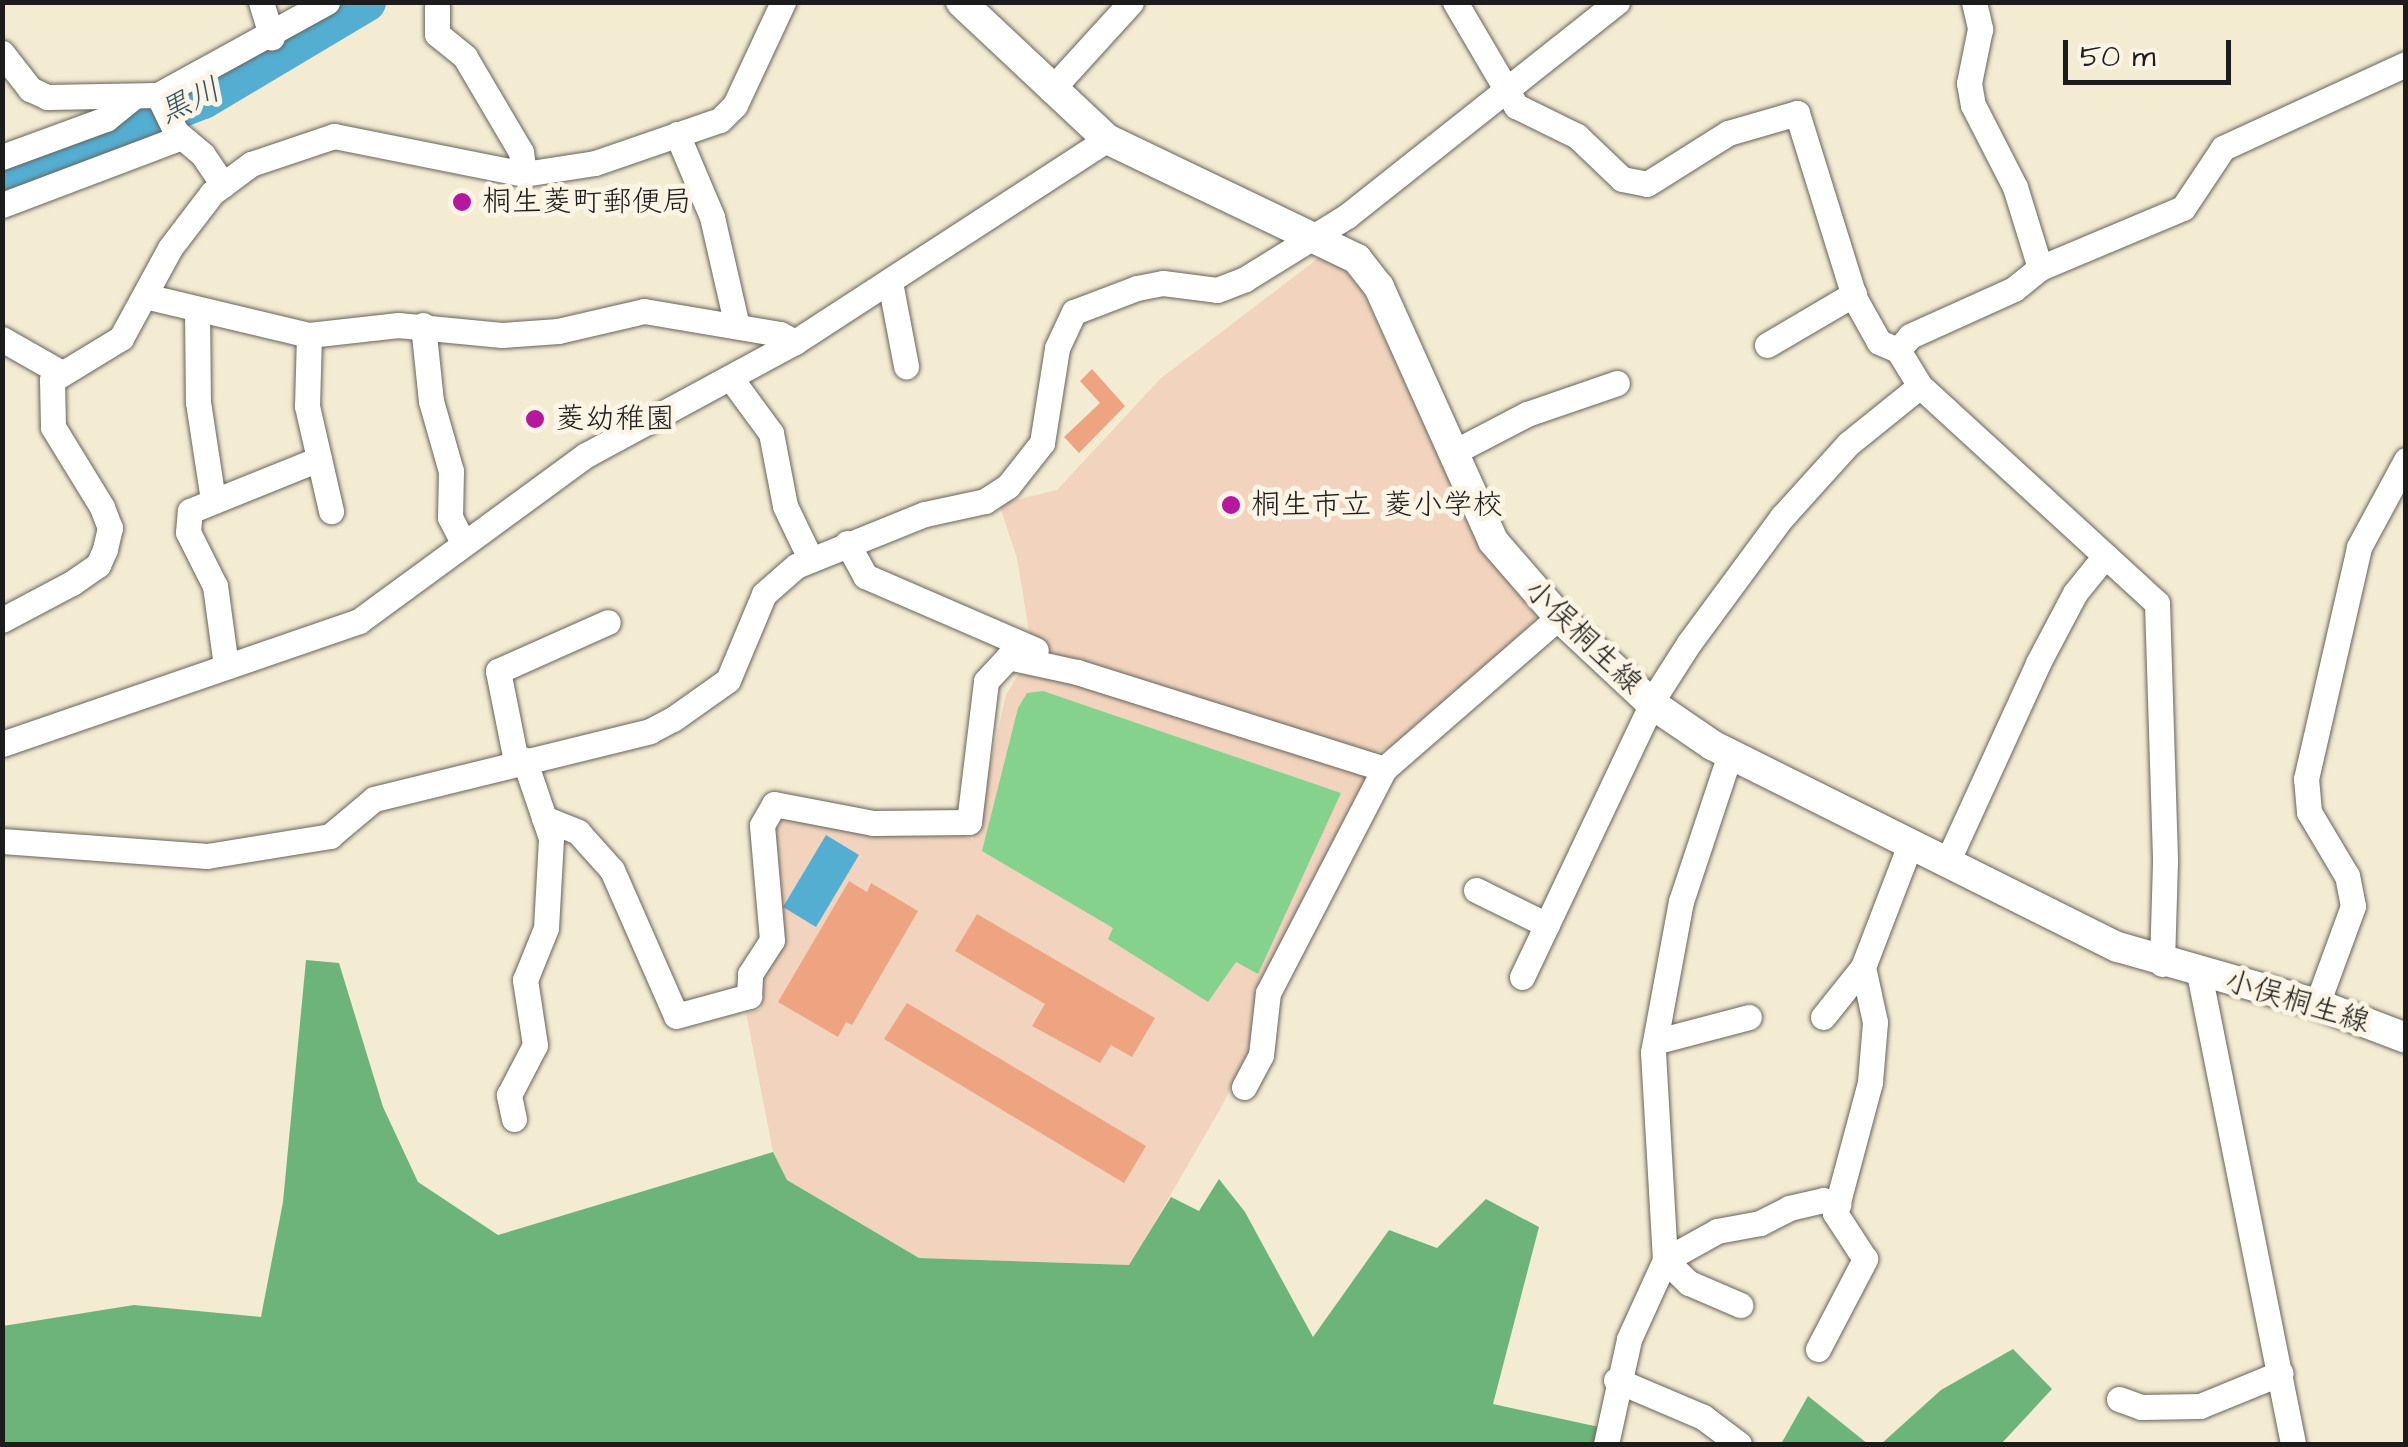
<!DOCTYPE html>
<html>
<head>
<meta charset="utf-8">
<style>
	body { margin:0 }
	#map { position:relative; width:2408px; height:1447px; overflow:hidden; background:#f3ebd2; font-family:"Architects Daughter","Klee One",sans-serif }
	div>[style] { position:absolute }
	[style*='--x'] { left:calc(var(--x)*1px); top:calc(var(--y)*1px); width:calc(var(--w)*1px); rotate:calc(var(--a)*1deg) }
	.built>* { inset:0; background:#f2d4be }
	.green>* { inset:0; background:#85d28f }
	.forest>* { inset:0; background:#6cb47a }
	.water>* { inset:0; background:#54aed2 }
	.river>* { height:40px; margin:-20px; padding:0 20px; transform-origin:20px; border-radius:20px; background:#54aed2 }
	.building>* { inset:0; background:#efa481 }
	.roads { filter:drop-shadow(0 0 2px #67645c) drop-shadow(0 0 2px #67645c) }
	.minor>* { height:25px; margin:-12.5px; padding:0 12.5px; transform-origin:12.5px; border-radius:12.5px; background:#fff }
	.major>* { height:30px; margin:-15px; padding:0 15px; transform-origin:15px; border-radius:15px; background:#fff }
	.dots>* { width:28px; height:28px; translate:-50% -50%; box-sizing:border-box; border:5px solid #fcf5e5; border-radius:50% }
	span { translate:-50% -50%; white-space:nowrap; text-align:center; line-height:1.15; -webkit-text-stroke:10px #fcf5e5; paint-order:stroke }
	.poi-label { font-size:30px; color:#1c1c1c }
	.left { translate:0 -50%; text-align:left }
	.street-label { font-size:30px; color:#1c1c1c }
	.water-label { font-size:32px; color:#325665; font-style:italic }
	.frame { position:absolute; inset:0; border:5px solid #1c1c1c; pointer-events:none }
	.scale { position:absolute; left:2063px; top:40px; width:168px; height:45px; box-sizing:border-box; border:5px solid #1c1c1c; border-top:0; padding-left:12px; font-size:30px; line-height:35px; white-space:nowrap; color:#1c1c1c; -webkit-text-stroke:8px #fcf5e5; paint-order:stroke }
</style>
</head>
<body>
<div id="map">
	<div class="built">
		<i style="clip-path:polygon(1320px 257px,1346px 271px,1363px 293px,1441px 461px,1534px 606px,1535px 620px,1436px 712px,1400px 743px,1374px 753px,1087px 668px,1031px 644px,1017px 558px,999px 504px,1057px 490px,1161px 378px)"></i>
		<i style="clip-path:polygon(1047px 671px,1357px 770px,1365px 777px,1365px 794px,1262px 988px,1247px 1055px,1223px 1104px,1130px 1265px,919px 1258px,787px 1180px,773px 1152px,746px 1013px,761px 1009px,772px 835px,788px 813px,952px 830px,973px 840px,1006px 695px,1018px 675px)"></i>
	</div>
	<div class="green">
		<i style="clip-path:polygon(1043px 691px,1341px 793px,1258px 974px,1236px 962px,1208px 1002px,1108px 939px,1113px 928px,982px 851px,1018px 708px,1027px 693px)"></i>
	</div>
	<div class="forest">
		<i style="clip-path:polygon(306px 960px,339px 963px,383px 1107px,418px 1182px,498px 1235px,773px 1152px,787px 1180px,919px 1258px,1129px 1265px,1171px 1197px,1199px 1211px,1219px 1179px,1245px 1212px,1313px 1337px,1389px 1230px,1437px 1248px,1486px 1199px,1539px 1227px,1493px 1404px,1599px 1427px,1594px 1444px,3px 1444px,3px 1326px,134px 1305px,261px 1317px,283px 1202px)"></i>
		<i style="clip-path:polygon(2013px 1349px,2052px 1389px,2001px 1444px,1881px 1444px,1941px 1390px)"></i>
		<i style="clip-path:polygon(1808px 1396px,1868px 1444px,1781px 1444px)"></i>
	</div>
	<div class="water">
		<i style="clip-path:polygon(826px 835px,859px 855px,816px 927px,783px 907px)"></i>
	</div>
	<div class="river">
		<i style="--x:2;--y:178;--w:216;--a:-21.5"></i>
		<i style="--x:203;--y:99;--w:190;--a:-30.8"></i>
	</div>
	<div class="building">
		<i style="clip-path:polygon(1092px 369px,1125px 406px,1079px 453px,1064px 437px,1100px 403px,1080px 381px)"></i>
		<i style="clip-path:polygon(849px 881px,867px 892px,871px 883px,918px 911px,852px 1025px,846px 1022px,838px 1037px,778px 1002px)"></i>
		<i style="clip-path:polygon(977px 914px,1155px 1018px,1132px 1057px,1111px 1045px,1100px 1063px,1032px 1026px,1045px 1004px,955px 951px)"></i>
		<i style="clip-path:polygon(907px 1003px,1146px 1146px,1124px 1183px,884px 1039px)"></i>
	</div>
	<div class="roads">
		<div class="minor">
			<i style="--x:261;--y:2;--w:37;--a:73"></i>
			<i style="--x:1455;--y:2;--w:121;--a:59.6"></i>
			<i style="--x:1516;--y:106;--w:68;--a:26.2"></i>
			<i style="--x:1577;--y:136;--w:62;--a:43.7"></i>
			<i style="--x:1622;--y:179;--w:25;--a:11"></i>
			<i style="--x:1647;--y:184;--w:96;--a:-32.2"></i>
			<i style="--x:1728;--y:133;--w:72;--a:-16.2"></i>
			<i style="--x:1797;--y:113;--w:195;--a:72.7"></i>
			<i style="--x:1855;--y:299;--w:49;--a:60.8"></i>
			<i style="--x:1879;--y:342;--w:21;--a:23"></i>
			<i style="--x:1898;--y:350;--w:42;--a:58.6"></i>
			<i style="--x:1920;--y:386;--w:321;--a:42.5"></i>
			<i style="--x:2157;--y:603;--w:259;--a:88.2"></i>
			<i style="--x:2165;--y:862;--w:102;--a:91.7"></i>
			<i style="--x:1974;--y:2;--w:28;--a:77"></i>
			<i style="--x:1980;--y:29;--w:55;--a:101.5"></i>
			<i style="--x:1969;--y:83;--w:22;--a:80"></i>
			<i style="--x:1973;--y:105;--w:92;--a:62.9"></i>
			<i style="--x:2015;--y:187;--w:85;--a:72.8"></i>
			<i style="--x:437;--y:7;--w:27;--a:90"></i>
			<i style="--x:437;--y:34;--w:36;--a:39"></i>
			<i style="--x:465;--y:57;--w:110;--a:59.5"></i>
			<i style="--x:521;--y:152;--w:22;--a:82"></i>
			<i style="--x:2;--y:53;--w:46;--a:52.1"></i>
			<i style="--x:30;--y:89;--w:19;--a:25"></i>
			<i style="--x:47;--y:97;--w:111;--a:-1"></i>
			<i style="--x:158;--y:95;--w:193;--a:-28.8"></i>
			<i style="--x:1051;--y:90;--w:119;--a:-47.7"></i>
			<i style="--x:158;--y:95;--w:41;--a:64.1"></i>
			<i style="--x:176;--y:132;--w:35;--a:40"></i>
			<i style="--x:203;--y:155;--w:36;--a:56"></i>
			<i style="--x:677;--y:134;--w:90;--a:67.1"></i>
			<i style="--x:712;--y:217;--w:112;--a:77.1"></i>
			<i style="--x:2;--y:157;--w:111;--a:-20.1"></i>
			<i style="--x:106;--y:119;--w:35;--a:-39"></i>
			<i style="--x:2;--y:205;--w:192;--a:-20.7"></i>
			<i style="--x:890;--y:282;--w:86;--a:79.2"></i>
			<i style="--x:145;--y:296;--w:169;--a:13.4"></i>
			<i style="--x:309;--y:335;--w:90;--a:-6.4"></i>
			<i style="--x:398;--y:325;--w:104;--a:5.5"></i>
			<i style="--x:502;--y:335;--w:56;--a:-4.1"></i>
			<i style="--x:558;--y:331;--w:88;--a:-13.1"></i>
			<i style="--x:644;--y:311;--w:138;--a:9.6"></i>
			<i style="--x:780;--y:334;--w:17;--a:28"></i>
			<i style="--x:197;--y:311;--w:91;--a:89.4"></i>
			<i style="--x:198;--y:402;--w:99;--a:81.3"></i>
			<i style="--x:423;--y:325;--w:76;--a:84"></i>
			<i style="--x:431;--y:401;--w:73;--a:74.1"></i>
			<i style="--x:451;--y:471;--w:46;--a:91.2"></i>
			<i style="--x:450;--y:517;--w:29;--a:63"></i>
			<i style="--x:309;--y:335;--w:71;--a:91.6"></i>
			<i style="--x:307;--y:406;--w:108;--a:77.1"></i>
			<i style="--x:2;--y:339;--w:67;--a:29.6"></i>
			<i style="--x:1767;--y:345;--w:101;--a:-30.4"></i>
			<i style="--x:1898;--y:350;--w:18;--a:-49"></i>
			<i style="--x:1910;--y:336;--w:114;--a:-24.3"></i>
			<i style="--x:2014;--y:289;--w:33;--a:-39"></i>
			<i style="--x:2040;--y:268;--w:155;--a:-22.8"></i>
			<i style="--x:2183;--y:208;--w:72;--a:-56.3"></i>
			<i style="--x:2223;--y:148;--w:201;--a:-24.7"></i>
			<i style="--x:732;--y:380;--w:66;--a:53.7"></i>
			<i style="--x:771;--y:433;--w:74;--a:79.1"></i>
			<i style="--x:785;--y:506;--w:58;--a:64.3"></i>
			<i style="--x:1454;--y:452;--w:82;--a:-27.5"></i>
			<i style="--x:1527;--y:414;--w:95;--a:-19"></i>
			<i style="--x:847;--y:543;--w:38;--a:61"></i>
			<i style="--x:865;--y:576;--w:186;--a:23.4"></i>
			<i style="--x:2;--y:620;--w:79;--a:-27.9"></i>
			<i style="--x:72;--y:583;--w:32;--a:-35"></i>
			<i style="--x:98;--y:565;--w:17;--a:-66"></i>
			<i style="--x:105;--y:549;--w:22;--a:-77"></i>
			<i style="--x:110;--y:528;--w:22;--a:-111"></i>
			<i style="--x:102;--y:507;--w:94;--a:-121.5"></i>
			<i style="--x:53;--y:427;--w:47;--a:-91.2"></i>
			<i style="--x:52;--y:380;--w:81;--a:-31.3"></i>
			<i style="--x:121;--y:338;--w:102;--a:-61.4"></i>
			<i style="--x:170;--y:248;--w:69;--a:-52.6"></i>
			<i style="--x:212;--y:193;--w:49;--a:-36.6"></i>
			<i style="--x:251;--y:164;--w:88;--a:-18.6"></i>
			<i style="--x:334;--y:136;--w:194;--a:11.3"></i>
			<i style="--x:524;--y:174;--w:72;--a:-8.8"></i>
			<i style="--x:595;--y:163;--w:132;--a:-19"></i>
			<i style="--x:720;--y:120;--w:21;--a:-45"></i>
			<i style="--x:735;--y:105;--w:114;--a:-65"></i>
			<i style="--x:226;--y:666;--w:81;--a:-97.8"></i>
			<i style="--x:215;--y:586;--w:60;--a:-116.6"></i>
			<i style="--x:188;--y:532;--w:21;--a:-85"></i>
			<i style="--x:190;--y:511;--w:139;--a:-22"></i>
			<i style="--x:2;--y:744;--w:378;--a:-19"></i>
			<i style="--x:359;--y:621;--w:281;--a:-36.2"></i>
			<i style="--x:586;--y:455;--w:238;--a:-28.4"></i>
			<i style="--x:795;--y:342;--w:372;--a:-33"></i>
			<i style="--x:1730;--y:754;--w:155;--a:108.4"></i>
			<i style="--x:1681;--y:901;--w:154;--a:100.5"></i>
			<i style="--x:1653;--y:1052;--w:208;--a:86.7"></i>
			<i style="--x:1665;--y:1260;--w:33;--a:44"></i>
			<i style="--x:1689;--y:1283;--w:56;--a:23.3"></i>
			<i style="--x:516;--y:761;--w:92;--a:-101.3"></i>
			<i style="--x:498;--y:671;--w:120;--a:-24"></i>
			<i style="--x:544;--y:818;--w:37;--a:22"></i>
			<i style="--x:578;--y:832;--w:51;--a:48.2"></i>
			<i style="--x:612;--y:870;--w:159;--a:66.3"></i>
			<i style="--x:676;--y:1016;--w:76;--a:-15.3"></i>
			<i style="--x:749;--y:996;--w:22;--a:-87"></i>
			<i style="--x:750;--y:974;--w:40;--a:-57.1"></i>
			<i style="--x:772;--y:940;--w:115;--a:-95"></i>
			<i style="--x:762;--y:825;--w:24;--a:-60"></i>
			<i style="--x:774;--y:804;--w:101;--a:10.9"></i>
			<i style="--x:873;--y:823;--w:96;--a:-0.6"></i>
			<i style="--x:969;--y:822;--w:142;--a:-83.1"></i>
			<i style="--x:986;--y:681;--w:33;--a:-47"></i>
			<i style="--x:1008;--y:657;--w:71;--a:12.3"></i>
			<i style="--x:1077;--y:672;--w:322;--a:17.5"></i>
			<i style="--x:2;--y:841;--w:206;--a:4.2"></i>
			<i style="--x:207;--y:856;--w:125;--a:-9.2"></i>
			<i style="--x:330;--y:836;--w:57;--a:-40.1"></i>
			<i style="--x:374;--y:799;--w:284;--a:-13.8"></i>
			<i style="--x:650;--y:731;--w:26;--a:-28"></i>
			<i style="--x:673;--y:719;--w:67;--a:-35.3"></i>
			<i style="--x:728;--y:680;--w:93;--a:-67.3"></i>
			<i style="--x:764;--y:594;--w:43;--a:-41.2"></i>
			<i style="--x:796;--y:566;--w:139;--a:-22"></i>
			<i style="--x:925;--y:514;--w:61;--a:-12.2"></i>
			<i style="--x:985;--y:501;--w:27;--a:-33"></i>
			<i style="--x:1008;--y:486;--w:55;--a:-51.7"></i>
			<i style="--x:1042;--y:443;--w:96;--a:-81"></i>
			<i style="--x:1057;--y:348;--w:40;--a:-65"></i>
			<i style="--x:1074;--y:312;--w:67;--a:-20.9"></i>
			<i style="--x:1137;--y:288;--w:26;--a:-11"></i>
			<i style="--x:1163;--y:283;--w:54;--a:7.4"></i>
			<i style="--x:1217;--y:290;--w:30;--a:-21"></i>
			<i style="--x:1245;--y:279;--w:120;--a:-31.7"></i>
			<i style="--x:1347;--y:216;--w:345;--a:-38.4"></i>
			<i style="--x:1948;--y:860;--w:217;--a:-65.4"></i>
			<i style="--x:2038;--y:663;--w:79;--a:-62.1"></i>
			<i style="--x:2075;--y:593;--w:48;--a:-51"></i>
			<i style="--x:1476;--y:890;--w:79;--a:26.2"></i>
			<i style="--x:2199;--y:973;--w:480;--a:78.7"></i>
			<i style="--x:1522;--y:977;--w:314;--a:-64.6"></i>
			<i style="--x:1657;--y:693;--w:59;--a:-57.4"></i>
			<i style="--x:1689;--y:643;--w:157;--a:-53.6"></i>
			<i style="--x:1782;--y:517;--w:98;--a:-47.9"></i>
			<i style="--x:1848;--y:444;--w:92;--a:-38.9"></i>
			<i style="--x:2317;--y:1004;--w:104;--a:-69.8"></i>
			<i style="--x:2353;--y:906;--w:31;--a:-101"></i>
			<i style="--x:2347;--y:876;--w:74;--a:-120.7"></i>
			<i style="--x:2309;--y:812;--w:33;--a:-95"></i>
			<i style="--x:2306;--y:779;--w:238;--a:-77.1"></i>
			<i style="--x:2359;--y:547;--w:99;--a:-61.6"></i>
			<i style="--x:1823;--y:1017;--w:64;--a:-51.3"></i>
			<i style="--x:1863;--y:967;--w:134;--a:-69"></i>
			<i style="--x:1658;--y:1041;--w:94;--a:-14.8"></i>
			<i style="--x:1244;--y:1087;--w:36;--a:-62"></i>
			<i style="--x:1261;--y:1055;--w:62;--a:-83.6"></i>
			<i style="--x:1268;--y:993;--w:252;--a:-62.6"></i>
			<i style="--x:1384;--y:769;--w:232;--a:-41"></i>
			<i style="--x:514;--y:1119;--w:25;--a:-102"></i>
			<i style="--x:509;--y:1095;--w:56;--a:-62.5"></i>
			<i style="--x:535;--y:1045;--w:66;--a:-98.7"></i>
			<i style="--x:525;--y:980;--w:56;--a:-68"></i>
			<i style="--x:546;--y:928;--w:90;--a:-86.8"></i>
			<i style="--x:551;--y:838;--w:83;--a:-108.9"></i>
			<i style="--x:1818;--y:1349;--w:102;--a:-62.4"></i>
			<i style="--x:1865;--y:1259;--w:55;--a:-123.1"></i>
			<i style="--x:1835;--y:1213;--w:136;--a:-75"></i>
			<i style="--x:1870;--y:1082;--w:60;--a:-85.2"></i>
			<i style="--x:1875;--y:1022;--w:56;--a:-102.3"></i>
			<i style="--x:1616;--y:1380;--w:95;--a:23"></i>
			<i style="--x:1703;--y:1417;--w:45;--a:36.9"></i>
			<i style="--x:2119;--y:1399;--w:23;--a:20"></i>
			<i style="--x:2141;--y:1407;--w:59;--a:-1"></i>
			<i style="--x:2200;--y:1406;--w:87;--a:-22.2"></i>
			<i style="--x:1606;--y:1444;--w:107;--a:-77.6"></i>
			<i style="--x:1629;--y:1339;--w:87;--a:-65.5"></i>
			<i style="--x:1665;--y:1260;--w:60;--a:-29.1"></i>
			<i style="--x:1717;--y:1231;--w:44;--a:-10.5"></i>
			<i style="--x:1760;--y:1223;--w:33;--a:-27"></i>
			<i style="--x:1789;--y:1208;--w:35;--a:-13"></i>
			<i style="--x:1823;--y:1200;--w:16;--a:15"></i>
		</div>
		<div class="major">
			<i style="--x:961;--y:2;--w:200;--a:43.2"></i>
			<i style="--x:1107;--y:139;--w:277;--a:25.6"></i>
			<i style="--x:1357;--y:259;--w:36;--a:52"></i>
			<i style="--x:1379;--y:287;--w:278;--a:65.8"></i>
			<i style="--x:1493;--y:541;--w:101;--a:49"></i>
			<i style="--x:1559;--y:617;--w:127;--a:43.1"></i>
			<i style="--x:1652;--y:704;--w:73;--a:34.3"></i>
			<i style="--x:1712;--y:745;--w:453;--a:26.5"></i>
			<i style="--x:2118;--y:947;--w:207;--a:16"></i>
			<i style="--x:2317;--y:1004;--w:95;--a:20.9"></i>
		</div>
	</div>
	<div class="dots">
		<i style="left:462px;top:202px;background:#b5179e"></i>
		<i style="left:535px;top:419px;background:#b5179e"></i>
		<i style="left:1231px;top:505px;background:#b5179e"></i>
	</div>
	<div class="poi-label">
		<span class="left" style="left:482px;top:202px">桐生菱町郵便局</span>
		<span class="left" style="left:555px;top:419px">菱幼稚園</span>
		<span class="left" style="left:1251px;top:505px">桐生市立 菱小学校</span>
	</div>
	<div class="street-label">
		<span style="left:1583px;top:637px;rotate:44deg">小俣桐生線</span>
		<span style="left:2297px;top:1002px;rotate:17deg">小俣桐生線</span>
	</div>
	<div class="water-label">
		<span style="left:190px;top:102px;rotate:-25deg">黒川</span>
	</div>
	<div class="frame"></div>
	<div class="scale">50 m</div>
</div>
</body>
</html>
